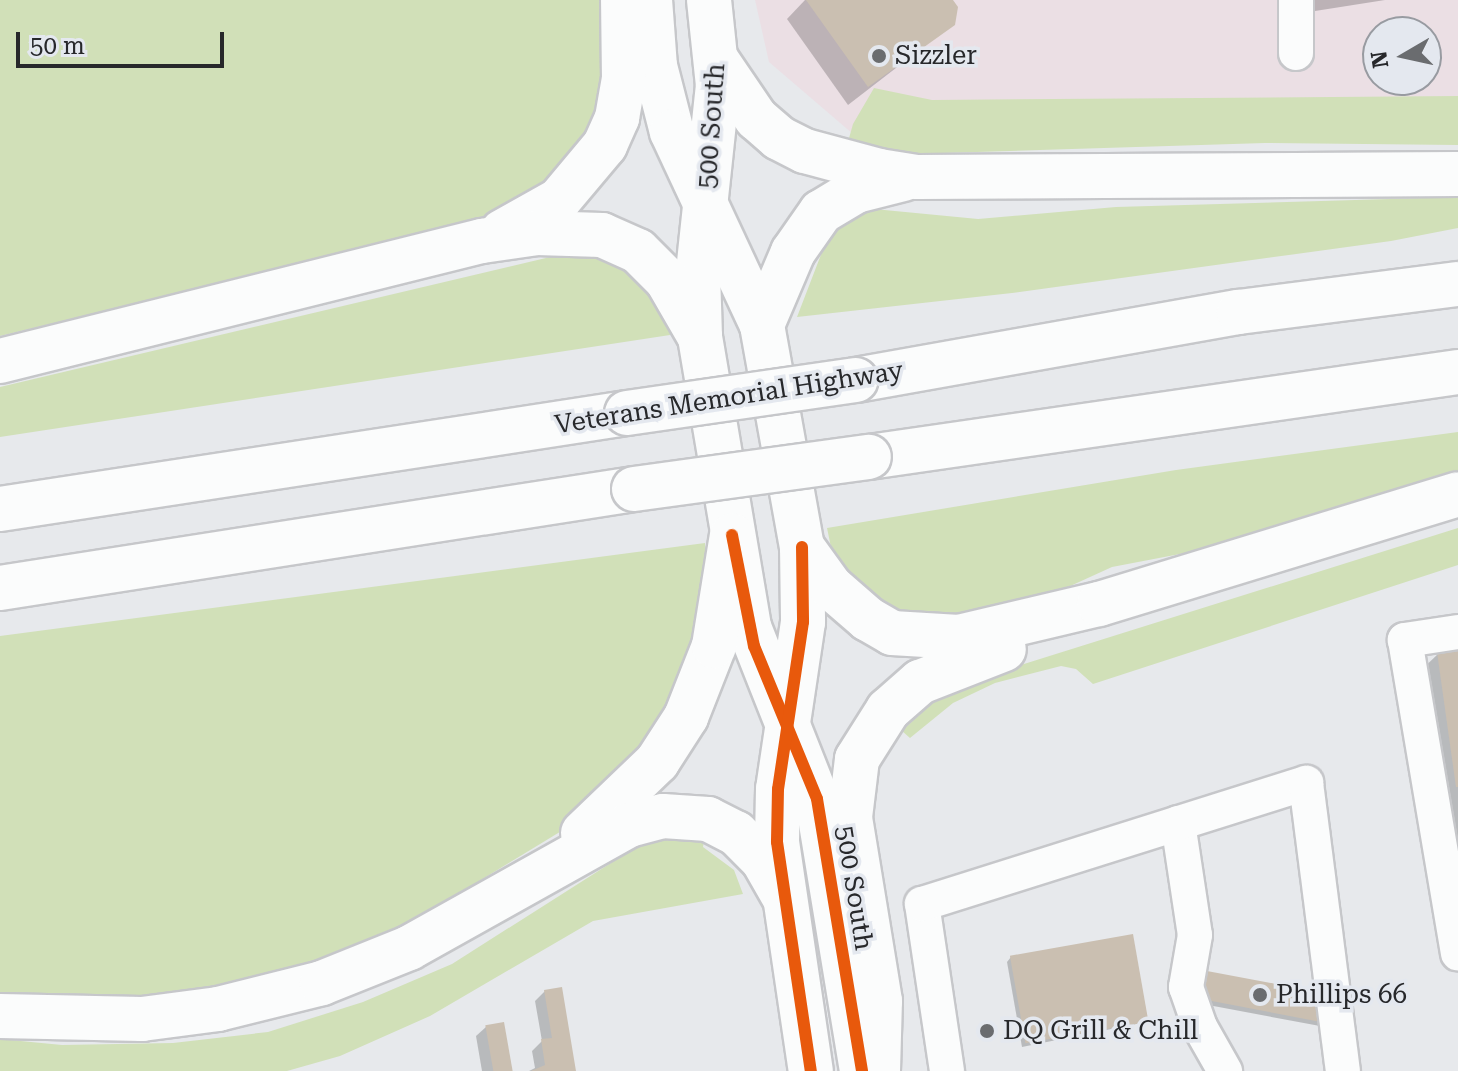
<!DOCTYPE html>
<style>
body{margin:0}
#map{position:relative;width:1458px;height:1071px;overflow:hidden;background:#e7e9ec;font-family:"Roboto Serif",serif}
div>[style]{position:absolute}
.commercial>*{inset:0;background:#ebdfe4}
.green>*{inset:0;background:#d1e0b8}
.shadow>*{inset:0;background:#0003}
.building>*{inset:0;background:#cabfb1;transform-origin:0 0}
.roads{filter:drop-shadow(2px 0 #c6c7ca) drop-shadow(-2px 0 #c6c7ca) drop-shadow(0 2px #c6c7ca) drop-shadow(0 -2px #c6c7ca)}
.minor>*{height:34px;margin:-17px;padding:0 17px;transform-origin:17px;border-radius:17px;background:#fbfcfc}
.major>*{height:44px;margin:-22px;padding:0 22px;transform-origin:22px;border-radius:22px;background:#fbfcfc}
.highway>*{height:44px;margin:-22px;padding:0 22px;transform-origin:22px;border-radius:22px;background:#fbfcfc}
.bridges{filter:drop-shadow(2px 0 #c6c7ca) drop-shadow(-2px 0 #c6c7ca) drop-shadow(0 2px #c6c7ca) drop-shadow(0 -2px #c6c7ca)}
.highway-bridge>*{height:44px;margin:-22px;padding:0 22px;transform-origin:22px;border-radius:22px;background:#fbfcfc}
.cycleway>*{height:12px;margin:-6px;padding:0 6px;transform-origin:6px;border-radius:6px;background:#e8590c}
.dots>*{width:22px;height:22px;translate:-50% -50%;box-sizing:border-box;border:4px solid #e4e8ef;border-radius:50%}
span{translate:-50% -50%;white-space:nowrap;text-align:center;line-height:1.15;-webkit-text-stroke:7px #e4e8ef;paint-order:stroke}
.poi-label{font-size:26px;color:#27282b}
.left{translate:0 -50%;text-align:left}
.street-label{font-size:26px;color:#27282b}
.north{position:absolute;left:1362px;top:16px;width:80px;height:80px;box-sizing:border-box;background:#e4e8ef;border:2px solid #989ba1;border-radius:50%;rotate:261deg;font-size:22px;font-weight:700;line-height:32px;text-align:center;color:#27282b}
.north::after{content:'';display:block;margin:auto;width:28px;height:36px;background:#6a6c6f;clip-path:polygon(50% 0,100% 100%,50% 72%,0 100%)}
.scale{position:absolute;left:16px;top:32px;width:208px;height:36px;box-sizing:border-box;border:4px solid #27282b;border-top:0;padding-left:10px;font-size:24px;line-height:28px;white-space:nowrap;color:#27282b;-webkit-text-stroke:6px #e4e8ef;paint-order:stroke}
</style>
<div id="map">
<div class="commercial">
<i style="clip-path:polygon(evenodd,755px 0,1458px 0,1458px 109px,853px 134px,769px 62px,755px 0,1378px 32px,1426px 32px,1426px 80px,1378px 80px,1378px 32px)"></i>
</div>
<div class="green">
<i style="clip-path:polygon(0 0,604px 0,604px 73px,590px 148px,504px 215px,0 336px)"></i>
<i style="clip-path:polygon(874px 88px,932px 100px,1458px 96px,1458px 145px,1265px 143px,844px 156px,853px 124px)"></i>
<i style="clip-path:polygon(1458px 197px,1458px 228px,1391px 241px,1012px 293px,797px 317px,827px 239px,840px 224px,874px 209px,978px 219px,1116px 207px)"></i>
<i style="clip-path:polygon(567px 253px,591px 253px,633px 271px,669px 315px,670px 335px,0 437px,0 387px)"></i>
<i style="clip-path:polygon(1458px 432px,1458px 476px,1206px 549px,1112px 567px,1002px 617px,890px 617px,833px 557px,827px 528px,1176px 470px)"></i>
<i style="clip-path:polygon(1458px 528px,1458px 565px,1093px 684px,1076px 669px,1061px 666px,995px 683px,953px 703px,910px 738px,902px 731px,940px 695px,986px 676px)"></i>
<i style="clip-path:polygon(705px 543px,707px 569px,690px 681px,591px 813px,358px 955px,220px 998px,0 1004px,0 636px)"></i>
<i style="clip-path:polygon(672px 837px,704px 841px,703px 847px,734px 870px,743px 894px,593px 921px,430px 1016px,340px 1056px,287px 1071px,0 1071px,0 1039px,62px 1045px,173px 1043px,268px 1032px,363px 1002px,452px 964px,636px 847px)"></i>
</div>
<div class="shadow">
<i style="clip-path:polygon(805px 0,951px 0,953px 24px,848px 105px,787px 19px)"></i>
<i style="clip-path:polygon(1294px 0,1385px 0,1296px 14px)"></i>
<i style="clip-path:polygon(1458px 650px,1458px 951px,1418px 673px,1438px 654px)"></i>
<i style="clip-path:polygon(1011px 957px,1146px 1022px,1022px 1047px,1007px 962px)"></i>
<i style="clip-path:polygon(1188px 974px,1322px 995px,1320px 1026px,1192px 1002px)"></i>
<i style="clip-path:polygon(545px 991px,574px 1071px,529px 1071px,535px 1068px,532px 1051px,542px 1041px,535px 1001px)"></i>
<i style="clip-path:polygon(486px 1027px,511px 1071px,482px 1071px,476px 1036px)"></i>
</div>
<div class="building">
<i style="clip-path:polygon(806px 0,953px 0,958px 7px,955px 25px,868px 87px)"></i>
<i style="clip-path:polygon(1458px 648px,1458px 787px,1456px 787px,1437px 652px)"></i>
<i style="left:1133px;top:934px;width:89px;height:125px;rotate:80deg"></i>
<i style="clip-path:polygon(1191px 968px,1324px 993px,1326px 1023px,1196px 998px)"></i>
<i style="clip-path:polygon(562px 987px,576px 1071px,531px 1071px,545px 1065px,541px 1039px,552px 1038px,544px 990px)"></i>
<i style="left:504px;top:1022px;width:50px;height:19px;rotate:80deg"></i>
</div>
<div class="roads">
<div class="minor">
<i style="left:1296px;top:53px;width:53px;rotate:-90deg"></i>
<i style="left:1458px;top:632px;width:54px;rotate:171.4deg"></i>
<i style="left:1405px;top:640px;width:318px;rotate:80.4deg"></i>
<i style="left:1178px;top:823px;width:113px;rotate:81.4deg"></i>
<i style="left:1195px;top:935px;width:53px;rotate:99.8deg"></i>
<i style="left:1186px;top:987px;width:42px;rotate:70.7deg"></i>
<i style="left:1200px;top:1027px;width:51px;rotate:60.4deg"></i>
<i style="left:947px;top:1071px;width:169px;rotate:-98.5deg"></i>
<i style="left:922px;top:904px;width:403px;rotate:-17.5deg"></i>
<i style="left:1306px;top:783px;width:290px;rotate:82.7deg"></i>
</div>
<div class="major">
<i style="left:650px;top:0;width:66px;rotate:85.7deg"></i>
<i style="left:655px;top:66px;width:68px;rotate:75.6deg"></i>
<i style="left:672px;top:132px;width:213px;rotate:65deg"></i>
<i style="left:762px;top:325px;width:226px;rotate:79.8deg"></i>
<i style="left:802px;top:547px;width:75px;rotate:89.2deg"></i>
<i style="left:803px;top:622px;width:169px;rotate:98.5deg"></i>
<i style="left:778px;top:789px;width:53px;rotate:91.1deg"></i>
<i style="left:777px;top:842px;width:232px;rotate:81.6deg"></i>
<i style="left:709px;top:0;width:85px;rotate:84deg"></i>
<i style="left:718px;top:85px;width:189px;rotate:96.1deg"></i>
<i style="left:698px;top:273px;width:64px;rotate:88.2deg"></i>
<i style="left:700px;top:337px;width:294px;rotate:80.4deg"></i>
<i style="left:749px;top:627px;width:185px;rotate:68.4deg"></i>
<i style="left:817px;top:799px;width:276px;rotate:80.6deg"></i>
</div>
<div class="highway">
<i style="left:718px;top:62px;width:68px;rotate:55.8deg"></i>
<i style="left:756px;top:118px;width:30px;rotate:41deg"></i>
<i style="left:779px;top:138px;width:29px;rotate:27deg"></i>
<i style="left:805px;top:151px;width:77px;rotate:15.1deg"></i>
<i style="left:879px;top:171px;width:38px;rotate:9deg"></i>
<i style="left:917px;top:177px;width:541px;rotate:-0.32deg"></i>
<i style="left:502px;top:232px;width:65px;rotate:-29.3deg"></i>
<i style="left:559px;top:200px;width:72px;rotate:-50.1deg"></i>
<i style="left:605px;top:145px;width:30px;rotate:-66deg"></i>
<i style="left:617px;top:118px;width:40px;rotate:-80deg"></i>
<i style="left:624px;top:79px;width:79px;rotate:-90.7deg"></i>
<i style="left:762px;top:325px;width:79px;rotate:-67deg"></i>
<i style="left:793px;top:252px;width:49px;rotate:-55deg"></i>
<i style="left:821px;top:212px;width:41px;rotate:-31deg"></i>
<i style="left:856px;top:191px;width:49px;rotate:-14.3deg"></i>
<i style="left:0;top:361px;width:497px;rotate:-14deg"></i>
<i style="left:482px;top:241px;width:56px;rotate:-8.3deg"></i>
<i style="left:537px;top:233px;width:65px;rotate:1.8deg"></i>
<i style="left:602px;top:235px;width:39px;rotate:24deg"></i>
<i style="left:638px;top:251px;width:41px;rotate:45deg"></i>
<i style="left:667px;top:280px;width:66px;rotate:59.9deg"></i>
<i style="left:856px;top:380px;width:389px;rotate:-10.1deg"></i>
<i style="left:1239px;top:312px;width:221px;rotate:-7.3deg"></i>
<i style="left:869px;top:457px;width:595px;rotate:-8.21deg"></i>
<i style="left:0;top:509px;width:634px;rotate:-8.7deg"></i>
<i style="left:802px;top:547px;width:49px;rotate:54.1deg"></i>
<i style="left:831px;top:587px;width:49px;rotate:40.9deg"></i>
<i style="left:868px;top:619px;width:28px;rotate:30deg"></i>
<i style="left:892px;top:633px;width:67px;rotate:3.4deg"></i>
<i style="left:959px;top:637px;width:144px;rotate:-13.3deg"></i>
<i style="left:1099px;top:604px;width:375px;rotate:-17deg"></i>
<i style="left:0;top:588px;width:642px;rotate:-8.88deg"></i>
<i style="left:583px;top:833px;width:103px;rotate:-43.8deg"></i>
<i style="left:657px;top:762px;width:54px;rotate:-57.2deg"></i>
<i style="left:686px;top:717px;width:76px;rotate:-68.5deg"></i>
<i style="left:714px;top:646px;width:112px;rotate:-80.8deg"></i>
<i style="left:0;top:1016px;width:142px;rotate:1.2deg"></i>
<i style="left:142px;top:1019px;width:77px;rotate:-7.5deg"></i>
<i style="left:218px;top:1009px;width:107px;rotate:-14deg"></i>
<i style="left:322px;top:983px;width:94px;rotate:-21.9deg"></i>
<i style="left:409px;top:948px;width:252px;rotate:-29.2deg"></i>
<i style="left:629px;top:825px;width:35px;rotate:-15deg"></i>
<i style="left:663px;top:816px;width:45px;rotate:3.8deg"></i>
<i style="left:708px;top:819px;width:31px;rotate:27deg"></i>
<i style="left:736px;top:833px;width:38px;rotate:45deg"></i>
<i style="left:763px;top:860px;width:40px;rotate:60.3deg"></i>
<i style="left:878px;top:1071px;width:70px;rotate:-88.4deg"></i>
<i style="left:880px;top:1001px;width:186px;rotate:-99.3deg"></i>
<i style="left:850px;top:817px;width:58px;rotate:-83.1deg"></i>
<i style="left:857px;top:759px;width:58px;rotate:-57.7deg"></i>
<i style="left:888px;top:710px;width:43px;rotate:-41.2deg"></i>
<i style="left:920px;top:682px;width:90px;rotate:-21.4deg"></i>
</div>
</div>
<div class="bridges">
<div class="highway-bridge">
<i style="left:627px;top:413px;width:231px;rotate:-8.2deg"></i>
<i style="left:634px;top:489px;width:237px;rotate:-7.8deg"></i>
</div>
</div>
<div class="cycleway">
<i style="left:732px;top:535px;width:113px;rotate:78.8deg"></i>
<i style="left:754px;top:646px;width:165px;rotate:67.6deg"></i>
<i style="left:817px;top:799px;width:276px;rotate:80.6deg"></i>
<i style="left:802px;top:547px;width:75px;rotate:89.2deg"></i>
<i style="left:803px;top:622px;width:169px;rotate:98.5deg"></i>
<i style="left:778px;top:789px;width:53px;rotate:91.1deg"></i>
<i style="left:777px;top:842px;width:232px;rotate:81.6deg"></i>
</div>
<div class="dots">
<i style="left:879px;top:56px;background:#6a6c6f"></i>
<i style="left:1260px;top:995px;background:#6a6c6f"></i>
<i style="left:987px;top:1031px;background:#6a6c6f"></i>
</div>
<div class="poi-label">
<span class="left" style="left:895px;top:56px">Sizzler</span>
<span class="left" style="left:1276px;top:995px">Phillips 66</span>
<span class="left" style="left:1003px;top:1031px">DQ Grill &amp; Chill</span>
</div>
<div class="street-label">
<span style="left:712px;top:126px;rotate:-86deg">500 South</span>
<span style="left:729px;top:398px;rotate:-9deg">Veterans Memorial Highway</span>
<span style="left:854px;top:888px;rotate:81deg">500 South</span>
</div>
<div class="north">N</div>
<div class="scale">50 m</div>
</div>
